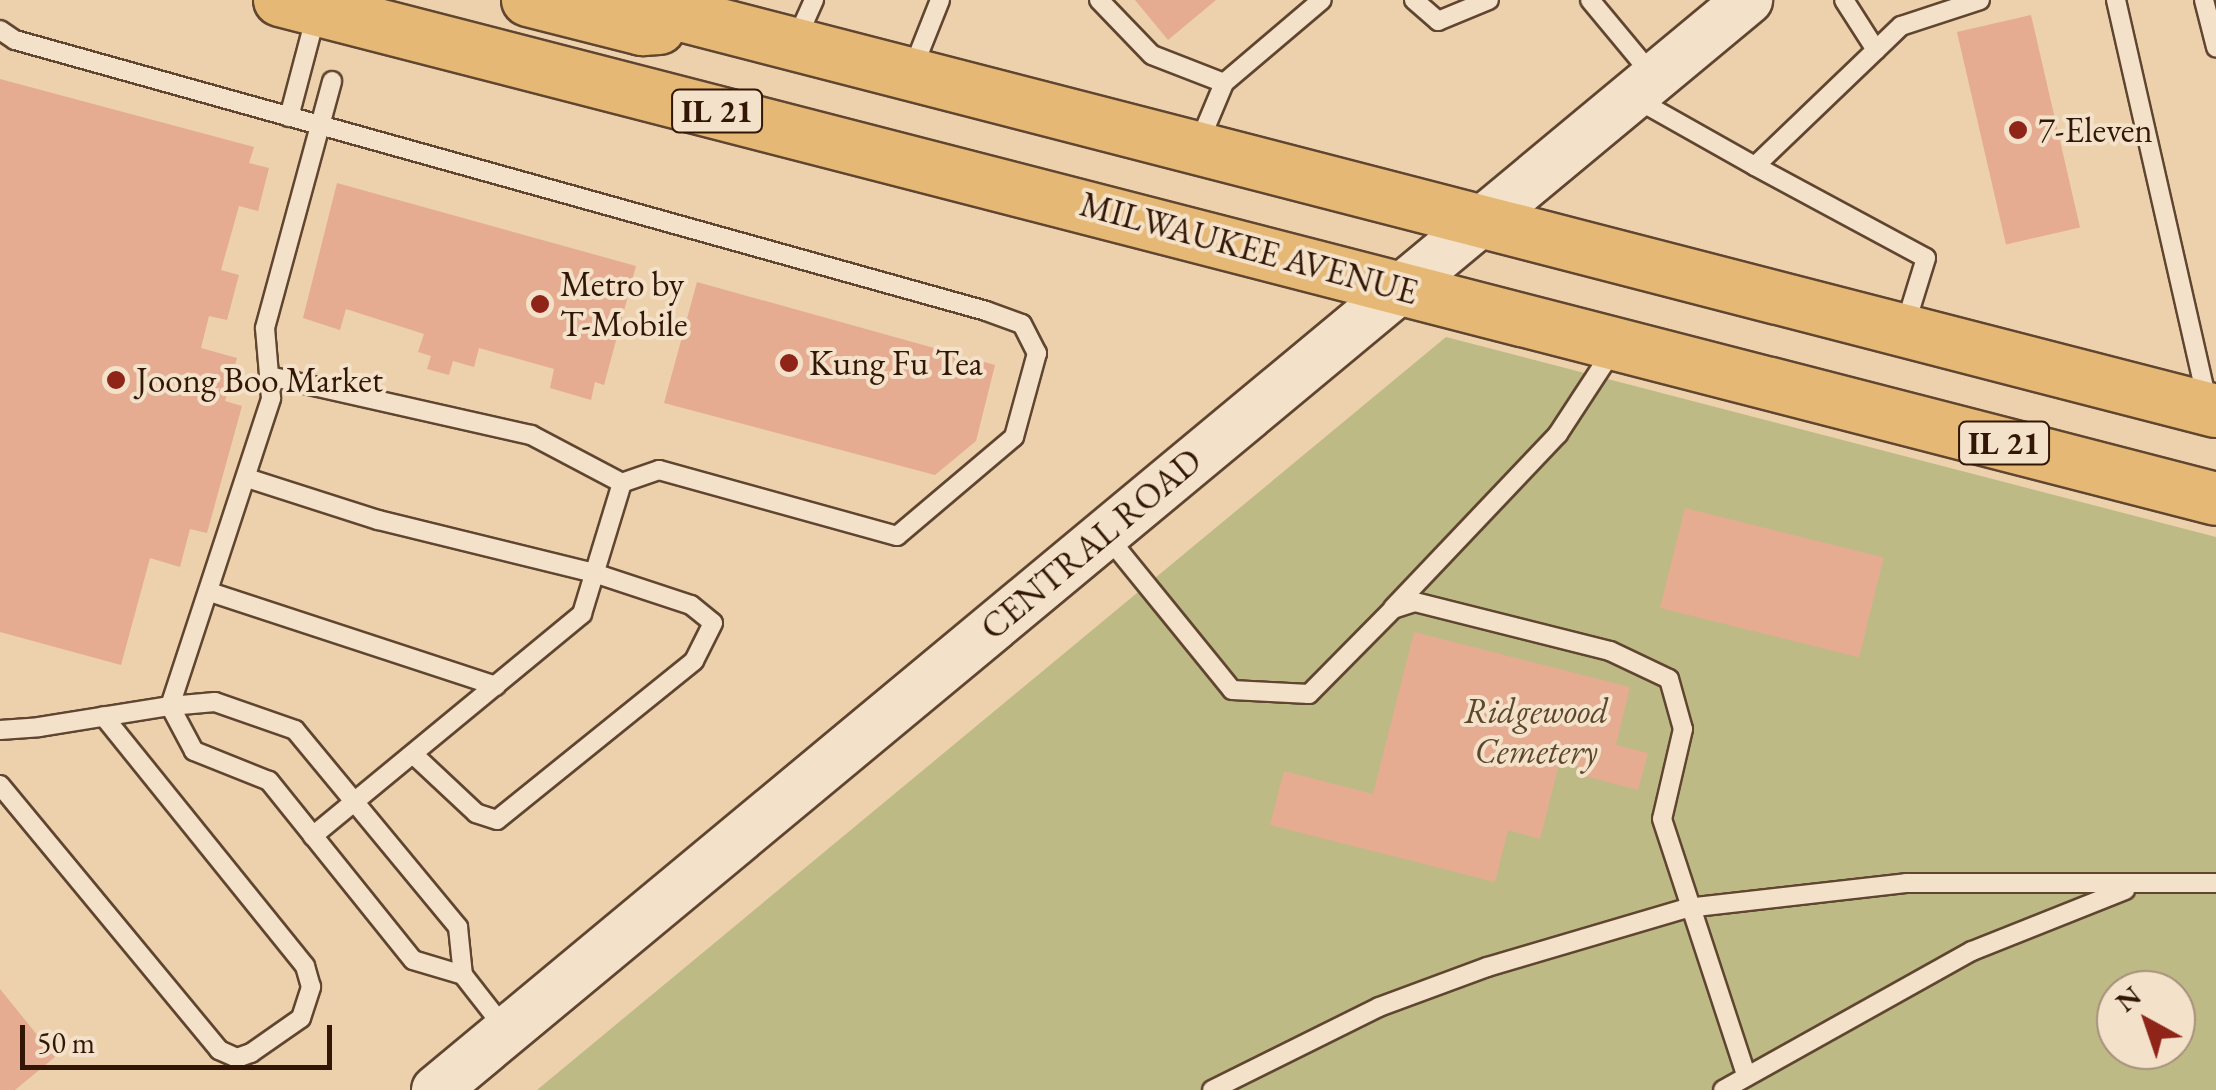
<!DOCTYPE html>
<style>
body{margin:0}
#map{position:relative;width:2216px;height:1090px;overflow:hidden;background:#ecd1ac;font-family:"EB Garamond",serif}
div>[style]{position:absolute}
.green>*{inset:0;background:#bdba86}
.building>*{inset:0;background:#e5ac91;transform-origin:0 0}
.roads{filter:drop-shadow(2px 0 #604530) drop-shadow(-2px 0 #604530) drop-shadow(0 2px #604530) drop-shadow(0 -2px #604530)}
.lane>*{height:18px;margin:-9px;padding:0 9px;transform-origin:9px;border-radius:9px;background:#f3e1c9}
.secondary>*{height:48px;margin:-24px;padding:0 24px;transform-origin:24px;border-radius:24px;background:#f3e1c9}
.primary>*{height:52px;margin:-26px;padding:0 26px;transform-origin:26px;border-radius:26px;background:#e6b876}
.dots>*{width:28px;height:28px;translate:-50% -50%;box-sizing:border-box;border:5px solid #f3e1c9;border-radius:50%}
span{translate:-50% -50%;white-space:nowrap;text-align:center;line-height:1.15;-webkit-text-stroke:8px #f3e1c9;paint-order:stroke}
.shield-label span{padding:2px 8px;background:#f3e1c9;border:2px solid;border-radius:8px;-webkit-text-stroke-width:0}
.shield-label{font-size:32px;color:#321606;font-weight:700}
.poi-label{font-size:35px;color:#321606}
.left{translate:0 -50%;text-align:left}
.street-label{font-size:35px;color:#321606}
.park-label{font-size:35px;color:#5c472c;font-style:italic}
.north{position:absolute;left:2096px;top:970px;width:100px;height:100px;box-sizing:border-box;background:#f3e1c9;border:2px solid #a6907b;border-radius:50%;rotate:320deg;font-size:28px;font-weight:700;line-height:40px;text-align:center;color:#321606}
.north::after{content:'';display:block;margin:auto;width:35px;height:45px;background:#8f2418;clip-path:polygon(50% 0,100% 100%,50% 72%,0 100%)}
.scale{position:absolute;left:20px;top:1025px;width:312px;height:45px;box-sizing:border-box;border:5px solid #321606;border-top:0;padding-left:12px;font-size:30px;line-height:35px;white-space:nowrap;color:#321606;-webkit-text-stroke:8px #f3e1c9;paint-order:stroke}
</style>
<div id="map">
<div class="green">
<i style="clip-path:polygon(evenodd,1446px 337px,2216px 537px,2216px 1090px,537px 1090px,1446px 337px,2116px 990px,2176px 990px,2176px 1050px,2116px 1050px,2116px 990px)"></i>
</div>
<div class="building">
<i style="clip-path:polygon(1135px 0,1216px 0,1168px 40px)"></i>
<i style="left:2031px;top:15px;width:218px;height:76px;rotate:77deg"></i>
<i style="clip-path:polygon(0 79px,254px 147px,249px 163px,269px 168px,258px 211px,239px 206px,221px 270px,239px 275px,227px 320px,209px 316px,201px 348px,237px 358px,225px 401px,242px 406px,207px 533px,190px 529px,180px 567px,150px 558px,121px 665px,0 632px)"></i>
<i style="clip-path:polygon(337px 183px,636px 266px,604px 385px,595px 382px,591px 400px,550px 388px,554px 369px,479px 348px,474px 367px,453px 361px,449px 375px,427px 369px,431px 356px,418px 352px,424px 334px,346px 309px,340px 330px,303px 318px)"></i>
<i style="clip-path:polygon(697px 282px,995px 365px,976px 441px,935px 475px,664px 403px)"></i>
<i style="left:1685px;top:508px;width:205px;height:103px;rotate:14deg"></i>
<i style="clip-path:polygon(1414px 632px,1630px 687px,1616px 745px,1648px 753px,1638px 790px,1577px 774px,1577px 764px,1560px 760px,1540px 839px,1508px 830px,1495px 882px,1270px 825px,1284px 771px,1373px 794px)"></i>
<i style="clip-path:polygon(0 989px,55px 1057px,15px 1090px,0 1090px)"></i>
</div>
<div class="roads">
<div class="lane">
<i style="left:1099px;top:0;width:76px;rotate:46.1deg"></i>
<i style="left:1152px;top:55px;width:77px;rotate:21.3deg"></i>
<i style="left:1414px;top:0;width:32px;rotate:41deg"></i>
<i style="left:1438px;top:21px;width:55px;rotate:-22.4deg"></i>
<i style="left:1590px;top:0;width:100px;rotate:50.3deg"></i>
<i style="left:2116px;top:0;width:414px;rotate:77.2deg"></i>
<i style="left:2204px;top:0;width:49px;rotate:75.7deg"></i>
<i style="left:0;top:30px;width:18px;rotate:34deg"></i>
<i style="left:15px;top:40px;width:1008px;rotate:15.59deg"></i>
<i style="left:986px;top:311px;width:38px;rotate:20deg"></i>
<i style="left:1022px;top:324px;width:33px;rotate:63deg"></i>
<i style="left:1037px;top:353px;width:87px;rotate:105.3deg"></i>
<i style="left:1014px;top:437px;width:153px;rotate:139.8deg"></i>
<i style="left:897px;top:536px;width:247px;rotate:-164.5deg"></i>
<i style="left:659px;top:470px;width:39px;rotate:161deg"></i>
<i style="left:622px;top:483px;width:137px;rotate:107deg"></i>
<i style="left:582px;top:614px;width:349px;rotate:140.5deg"></i>
<i style="left:797px;top:38px;width:42px;rotate:-65.9deg"></i>
<i style="left:1876px;top:50px;width:35px;rotate:-44deg"></i>
<i style="left:1901px;top:26px;width:83px;rotate:-18.2deg"></i>
<i style="left:913px;top:68px;width:73px;rotate:-68.3deg"></i>
<i style="left:1636px;top:99px;width:137px;rotate:29.4deg"></i>
<i style="left:1755px;top:166px;width:168px;rotate:-43.8deg"></i>
<i style="left:1876px;top:50px;width:59px;rotate:-122.6deg"></i>
<i style="left:289px;top:117px;width:106px;rotate:-75.2deg"></i>
<i style="left:1198px;top:145px;width:67px;rotate:-67.2deg"></i>
<i style="left:1224px;top:83px;width:128px;rotate:-40.3deg"></i>
<i style="left:1755px;top:166px;width:194px;rotate:28.3deg"></i>
<i style="left:1926px;top:258px;width:71px;rotate:107.2deg"></i>
<i style="left:269px;top:376px;width:269px;rotate:12.7deg"></i>
<i style="left:531px;top:435px;width:103px;rotate:27.8deg"></i>
<i style="left:247px;top:478px;width:138px;rotate:17.8deg"></i>
<i style="left:378px;top:520px;width:222px;rotate:13.8deg"></i>
<i style="left:594px;top:573px;width:102px;rotate:18.3deg"></i>
<i style="left:691px;top:605px;width:28px;rotate:39deg"></i>
<i style="left:713px;top:623px;width:42px;rotate:116.6deg"></i>
<i style="left:694px;top:661px;width:253px;rotate:141.1deg"></i>
<i style="left:497px;top:820px;width:22px;rotate:-162deg"></i>
<i style="left:476px;top:813px;width:85px;rotate:-136.9deg"></i>
<i style="left:1107px;top:536px;width:198px;rotate:50.9deg"></i>
<i style="left:1232px;top:690px;width:77px;rotate:3deg"></i>
<i style="left:1309px;top:694px;width:120px;rotate:-45.3deg"></i>
<i style="left:1393px;top:609px;width:23px;rotate:-18deg"></i>
<i style="left:1415px;top:602px;width:201px;rotate:14.1deg"></i>
<i style="left:1610px;top:651px;width:65px;rotate:25.4deg"></i>
<i style="left:1669px;top:679px;width:52px;rotate:74.4deg"></i>
<i style="left:1683px;top:729px;width:92px;rotate:103.1deg"></i>
<i style="left:1662px;top:819px;width:268px;rotate:71.8deg"></i>
<i style="left:210px;top:592px;width:301px;rotate:18.2deg"></i>
<i style="left:1393px;top:608px;width:240px;rotate:-46.5deg"></i>
<i style="left:1558px;top:434px;width:104px;rotate:-56.8deg"></i>
<i style="left:0;top:730px;width:39px;rotate:-4deg"></i>
<i style="left:39px;top:727px;width:133px;rotate:-9.1deg"></i>
<i style="left:170px;top:706px;width:45px;rotate:-5.1deg"></i>
<i style="left:215px;top:702px;width:85px;rotate:19.3deg"></i>
<i style="left:295px;top:730px;width:256px;rotate:50.4deg"></i>
<i style="left:458px;top:927px;width:48px;rotate:84.1deg"></i>
<i style="left:463px;top:975px;width:52px;rotate:-163.3deg"></i>
<i style="left:413px;top:960px;width:230px;rotate:-128.8deg"></i>
<i style="left:269px;top:781px;width:81px;rotate:-158.2deg"></i>
<i style="left:194px;top:751px;width:51px;rotate:-118.1deg"></i>
<i style="left:170px;top:706px;width:324px;rotate:-71.8deg"></i>
<i style="left:271px;top:398px;width:70px;rotate:-94.9deg"></i>
<i style="left:265px;top:328px;width:256px;rotate:-74.8deg"></i>
<i style="left:0;top:785px;width:344px;rotate:50.4deg"></i>
<i style="left:219px;top:1050px;width:20px;rotate:24deg"></i>
<i style="left:237px;top:1058px;width:15px;rotate:-20deg"></i>
<i style="left:251px;top:1053px;width:61px;rotate:-35deg"></i>
<i style="left:301px;top:1018px;width:33px;rotate:-72deg"></i>
<i style="left:311px;top:987px;width:22px;rotate:-106deg"></i>
<i style="left:305px;top:966px;width:321px;rotate:-128.9deg"></i>
<i style="left:463px;top:975px;width:70px;rotate:52deg"></i>
<i style="left:1212px;top:1090px;width:186px;rotate:-26.4deg"></i>
<i style="left:1379px;top:1007px;width:115px;rotate:-20.3deg"></i>
<i style="left:1487px;top:967px;width:209px;rotate:-16.4deg"></i>
<i style="left:1687px;top:908px;width:220px;rotate:-6.5deg"></i>
<i style="left:1906px;top:883px;width:310px"></i>
<i style="left:1723px;top:1090px;width:285px;rotate:-29.2deg"></i>
<i style="left:1972px;top:951px;width:165px;rotate:-21.7deg"></i>
</div>
<div class="secondary">
<i style="left:436px;top:1090px;width:1706px;rotate:-39.72deg"></i>
</div>
<div class="primary">
<i style="left:280px;top:0;width:1999px;rotate:14.45deg"></i>
<i style="left:528px;top:0;width:118px;rotate:14.3deg"></i>
<i style="left:642px;top:29px;width:17px;rotate:-3deg"></i>
<i style="left:623px;top:0;width:1645px;rotate:14.47deg"></i>
</div>
</div>
<div class="dots">
<i style="left:2018px;top:130px;background:#8f2418"></i>
<i style="left:540px;top:304px;background:#8f2418"></i>
<i style="left:789px;top:363px;background:#8f2418"></i>
<i style="left:116px;top:380px;background:#8f2418"></i>
</div>
<div class="shield-label">
<span style="left:717px;top:111px">IL 21</span>
<span style="left:2004px;top:443px">IL 21</span>
</div>
<div class="poi-label">
<span class="left" style="left:2038px;top:130px">7-Eleven</span>
<span class="left" style="left:560px;top:304px">Metro by<br>T-Mobile</span>
<span class="left" style="left:809px;top:363px">Kung Fu Tea</span>
<span class="left" style="left:136px;top:380px">Joong Boo Market</span>
</div>
<div class="street-label">
<span style="left:1249px;top:248px;rotate:15deg">MILWAUKEE AVENUE</span>
<span style="left:1091px;top:544px;rotate:-40deg">CENTRAL ROAD</span>
</div>
<div class="park-label">
<span style="left:1536px;top:731px">Ridgewood<br>Cemetery</span>
</div>
<div class="north">N</div>
<div class="scale">50 m</div>
</div>
